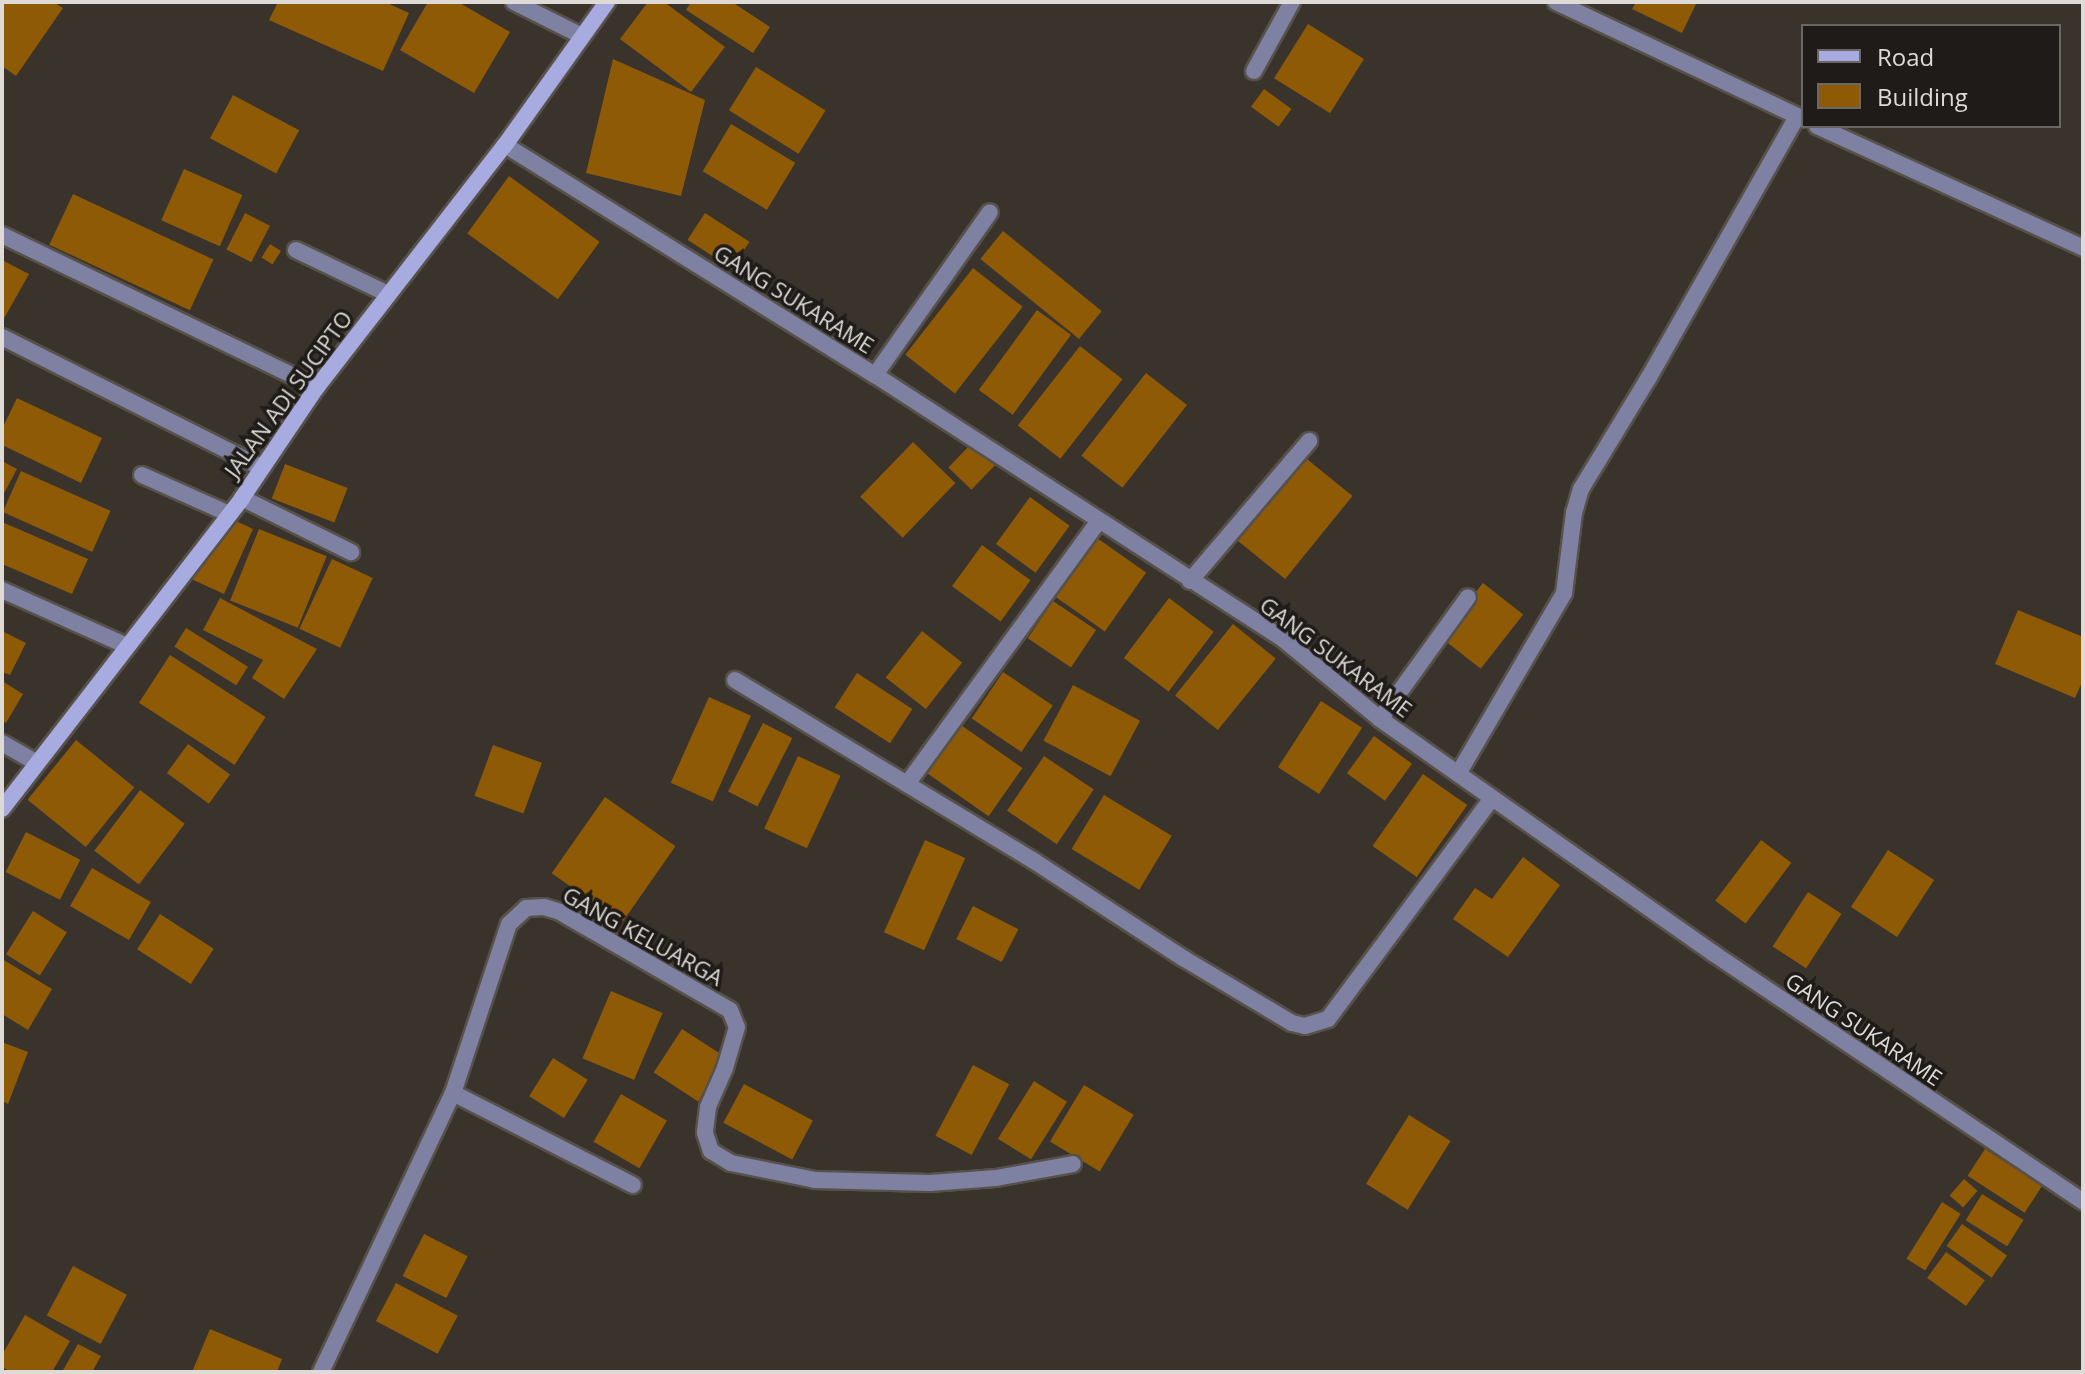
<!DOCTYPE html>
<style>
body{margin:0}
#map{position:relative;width:2085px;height:1374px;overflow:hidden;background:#39332c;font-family:"Open Sans",sans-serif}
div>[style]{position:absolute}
.building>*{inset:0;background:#8f5a06;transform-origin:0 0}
.roads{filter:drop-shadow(2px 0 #57514b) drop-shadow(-2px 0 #57514b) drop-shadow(0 2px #57514b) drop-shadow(0 -2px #57514b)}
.lane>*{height:16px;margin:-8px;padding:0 8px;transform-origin:8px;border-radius:8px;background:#7e81a1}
.street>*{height:16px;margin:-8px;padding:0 8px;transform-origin:8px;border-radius:8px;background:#7e81a1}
.secondary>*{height:16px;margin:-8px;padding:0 8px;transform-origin:8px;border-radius:8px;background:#a7abdf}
span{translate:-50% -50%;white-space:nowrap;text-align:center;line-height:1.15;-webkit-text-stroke:7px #1e1b18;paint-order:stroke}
.street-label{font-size:22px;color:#dedad6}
.frame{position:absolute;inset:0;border:4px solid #dedad6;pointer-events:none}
.legend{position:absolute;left:1801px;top:24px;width:260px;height:104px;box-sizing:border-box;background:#1e1b18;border:2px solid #6b6764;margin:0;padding:10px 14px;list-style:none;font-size:24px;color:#dedad6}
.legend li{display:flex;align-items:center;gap:16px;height:40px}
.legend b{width:40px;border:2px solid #6b6764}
</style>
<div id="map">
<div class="building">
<i style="clip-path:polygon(2px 2px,53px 2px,63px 8px,16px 76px,2px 66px)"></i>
<i style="clip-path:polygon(278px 2px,385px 2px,409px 13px,383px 71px,269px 20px)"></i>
<i style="clip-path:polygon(428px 2px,458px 2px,510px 32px,474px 93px,400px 50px)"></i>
<i style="clip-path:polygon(648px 2px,664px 2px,725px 47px,691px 92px,620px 39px)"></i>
<i style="clip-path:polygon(691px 2px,732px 2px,770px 27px,753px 53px,686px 10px)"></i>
<i style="clip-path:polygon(1636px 2px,1697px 2px,1682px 33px,1632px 9px)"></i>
<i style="left:1308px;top:24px;width:66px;height:64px;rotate:32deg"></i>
<i style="clip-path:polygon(613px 59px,705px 100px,681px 196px,586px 173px)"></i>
<i style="left:756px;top:67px;width:82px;height:51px;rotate:32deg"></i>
<i style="left:1264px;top:89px;width:34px;height:22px;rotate:36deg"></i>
<i style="left:233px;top:95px;width:75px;height:49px;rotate:28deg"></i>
<i style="left:731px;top:124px;width:75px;height:55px;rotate:31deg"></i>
<i style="left:184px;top:169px;width:64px;height:56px;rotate:24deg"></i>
<i style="left:509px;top:176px;width:112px;height:71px;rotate:36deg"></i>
<i style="left:73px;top:194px;width:155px;height:56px;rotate:25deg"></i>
<i style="left:245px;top:213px;width:28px;height:41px;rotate:27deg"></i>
<i style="left:705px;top:213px;width:53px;height:32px;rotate:33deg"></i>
<i style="left:1003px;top:231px;width:127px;height:36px;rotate:39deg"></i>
<i style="left:270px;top:244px;width:13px;height:16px;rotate:32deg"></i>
<i style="clip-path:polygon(2px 260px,29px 274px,2px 322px)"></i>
<i style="left:973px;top:268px;width:63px;height:110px;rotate:38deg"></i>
<i style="left:1037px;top:310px;width:42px;height:99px;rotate:36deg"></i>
<i style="left:1080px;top:346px;width:54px;height:101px;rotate:38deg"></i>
<i style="left:1146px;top:373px;width:52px;height:105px;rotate:38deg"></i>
<i style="clip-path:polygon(17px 398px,102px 438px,81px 483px,2px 445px,2px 429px)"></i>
<i style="left:913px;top:442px;width:59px;height:76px;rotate:44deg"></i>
<i style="left:972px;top:443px;width:32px;height:34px;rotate:44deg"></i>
<i style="left:1302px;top:455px;width:65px;height:107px;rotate:39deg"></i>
<i style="clip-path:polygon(2px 461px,17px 469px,2px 497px)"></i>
<i style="left:285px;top:464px;width:67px;height:37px;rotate:21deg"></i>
<i style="left:21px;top:471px;width:98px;height:45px;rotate:24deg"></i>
<i style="left:1030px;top:497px;width:49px;height:58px;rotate:36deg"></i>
<i style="clip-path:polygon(234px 520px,253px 529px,224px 594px,187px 577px)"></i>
<i style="clip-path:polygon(2px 522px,88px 559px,72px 594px,2px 564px)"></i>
<i style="left:259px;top:529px;width:73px;height:77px;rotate:22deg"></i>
<i style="left:1097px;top:538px;width:60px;height:72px;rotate:35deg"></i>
<i style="left:982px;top:545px;width:60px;height:51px;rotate:36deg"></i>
<i style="left:332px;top:559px;width:45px;height:77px;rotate:25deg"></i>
<i style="left:1483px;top:583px;width:51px;height:69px;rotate:38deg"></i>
<i style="clip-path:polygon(220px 598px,317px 649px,284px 699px,252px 678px,263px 660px,203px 630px)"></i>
<i style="left:1169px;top:598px;width:56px;height:75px;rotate:37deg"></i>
<i style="left:1053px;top:601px;width:52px;height:45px;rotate:34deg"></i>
<i style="clip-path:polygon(2018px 610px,2083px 637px,2083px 680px,2075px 698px,1995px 664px)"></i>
<i style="left:1233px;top:624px;width:55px;height:92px;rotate:39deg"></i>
<i style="left:186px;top:628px;width:73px;height:22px;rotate:32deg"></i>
<i style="clip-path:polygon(2px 631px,26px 643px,10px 675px,2px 672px)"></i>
<i style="left:922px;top:631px;width:51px;height:59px;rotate:38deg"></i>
<i style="left:170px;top:655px;width:114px;height:57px;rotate:33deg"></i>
<i style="left:1003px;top:672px;width:60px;height:56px;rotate:34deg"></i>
<i style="left:857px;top:673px;width:66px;height:41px;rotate:33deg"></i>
<i style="clip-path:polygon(2px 681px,23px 694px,6px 723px,2px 721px)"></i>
<i style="left:1073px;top:685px;width:76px;height:63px;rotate:28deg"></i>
<i style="left:709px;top:697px;width:46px;height:94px;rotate:24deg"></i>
<i style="left:1321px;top:701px;width:49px;height:79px;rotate:33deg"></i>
<i style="left:763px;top:723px;width:33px;height:77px;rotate:27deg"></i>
<i style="left:961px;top:725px;width:75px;height:59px;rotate:35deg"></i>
<i style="left:1374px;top:736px;width:47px;height:46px;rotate:36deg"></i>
<i style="left:76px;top:740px;width:75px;height:77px;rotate:39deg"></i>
<i style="left:188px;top:744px;width:52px;height:36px;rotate:36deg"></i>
<i style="left:493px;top:745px;width:52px;height:54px;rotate:20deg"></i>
<i style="left:798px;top:756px;width:47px;height:80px;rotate:25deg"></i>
<i style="left:1044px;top:756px;width:60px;height:66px;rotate:34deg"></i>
<i style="left:1423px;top:774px;width:54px;height:88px;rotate:35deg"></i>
<i style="left:140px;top:790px;width:56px;height:76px;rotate:37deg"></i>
<i style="left:1104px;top:795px;width:79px;height:63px;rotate:31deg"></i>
<i style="left:605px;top:797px;width:86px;height:93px;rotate:35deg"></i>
<i style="left:26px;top:832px;width:61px;height:45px;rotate:27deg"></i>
<i style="left:925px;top:840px;width:44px;height:101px;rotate:24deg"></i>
<i style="left:1761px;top:840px;width:38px;height:76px;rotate:37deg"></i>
<i style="left:1888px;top:850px;width:55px;height:68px;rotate:33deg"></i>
<i style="clip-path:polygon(1523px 857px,1560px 885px,1508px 957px,1453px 919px,1475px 888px,1492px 899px)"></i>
<i style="left:92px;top:868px;width:68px;height:44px;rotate:30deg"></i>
<i style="left:1808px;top:892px;width:40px;height:65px;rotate:33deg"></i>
<i style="left:973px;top:906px;width:51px;height:37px;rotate:27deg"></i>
<i style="left:33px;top:911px;width:40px;height:51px;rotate:32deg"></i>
<i style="left:160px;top:914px;width:64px;height:42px;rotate:33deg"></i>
<i style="clip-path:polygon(2px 959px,52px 989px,28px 1030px,2px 1014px)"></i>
<i style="left:611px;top:991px;width:56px;height:73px;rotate:23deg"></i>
<i style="left:682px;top:1029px;width:53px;height:52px;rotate:33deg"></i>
<i style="clip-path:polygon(2px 1042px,28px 1052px,8px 1104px,2px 1101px)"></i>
<i style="left:553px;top:1058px;width:41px;height:45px;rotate:32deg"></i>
<i style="left:973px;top:1065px;width:41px;height:80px;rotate:28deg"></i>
<i style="left:1034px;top:1081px;width:39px;height:68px;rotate:32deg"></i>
<i style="left:744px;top:1084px;width:78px;height:44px;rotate:28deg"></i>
<i style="left:1084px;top:1085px;width:58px;height:66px;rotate:31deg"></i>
<i style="left:621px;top:1094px;width:53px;height:55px;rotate:30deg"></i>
<i style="left:1409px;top:1115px;width:49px;height:81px;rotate:32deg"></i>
<i style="left:1985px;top:1149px;width:68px;height:32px;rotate:33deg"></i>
<i style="left:1964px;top:1179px;width:18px;height:22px;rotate:41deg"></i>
<i style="left:1982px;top:1194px;width:49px;height:31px;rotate:32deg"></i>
<i style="left:1942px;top:1202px;width:22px;height:67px;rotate:32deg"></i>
<i style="left:1962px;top:1224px;width:55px;height:27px;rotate:35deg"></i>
<i style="left:424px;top:1234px;width:49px;height:47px;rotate:27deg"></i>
<i style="left:1946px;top:1252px;width:48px;height:32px;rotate:36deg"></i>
<i style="left:73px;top:1266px;width:61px;height:56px;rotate:28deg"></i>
<i style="left:396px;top:1283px;width:70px;height:43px;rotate:28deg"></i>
<i style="clip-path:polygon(25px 1315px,70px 1341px,52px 1372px,11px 1372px,2px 1367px,2px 1355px)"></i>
<i style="clip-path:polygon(210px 1329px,282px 1359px,277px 1372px,192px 1372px)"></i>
<i style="clip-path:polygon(78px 1344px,101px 1356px,92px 1372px,62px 1372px)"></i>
</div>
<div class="roads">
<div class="lane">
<i style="left:1254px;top:71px;width:79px;rotate:-61.2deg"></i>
<i style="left:2px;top:235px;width:350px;rotate:25.8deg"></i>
<i style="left:296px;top:250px;width:102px;rotate:25.6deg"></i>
<i style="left:2px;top:337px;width:291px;rotate:26.7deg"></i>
<i style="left:875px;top:375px;width:199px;rotate:-54.8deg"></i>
<i style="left:142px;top:475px;width:95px;rotate:24.1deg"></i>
<i style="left:242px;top:498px;width:122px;rotate:26.4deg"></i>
<i style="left:1190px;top:581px;width:184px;rotate:-49.6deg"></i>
<i style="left:1380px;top:719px;width:150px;rotate:-54.2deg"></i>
<i style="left:2px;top:743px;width:40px;rotate:29.7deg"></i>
<i style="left:453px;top:1093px;width:202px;rotate:27.1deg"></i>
</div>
<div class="street">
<i style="left:514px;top:2px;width:76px;rotate:26.6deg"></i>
<i style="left:1556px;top:2px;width:273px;rotate:25.3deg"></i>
<i style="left:1817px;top:126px;width:293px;rotate:24.6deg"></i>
<i style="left:505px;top:145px;width:436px;rotate:31.9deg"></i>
<i style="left:875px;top:375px;width:486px;rotate:32.9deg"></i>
<i style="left:1283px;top:639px;width:126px;rotate:39.5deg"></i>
<i style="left:1380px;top:719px;width:407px;rotate:35.1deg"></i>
<i style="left:1713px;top:953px;width:446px;rotate:33.9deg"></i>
<i style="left:2px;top:590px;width:137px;rotate:24.1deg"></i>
<i style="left:735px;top:680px;width:350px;rotate:31.2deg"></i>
<i style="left:1034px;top:861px;width:178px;rotate:33.1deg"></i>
<i style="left:1183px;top:958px;width:127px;rotate:30.8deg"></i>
<i style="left:1292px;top:1023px;width:13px;rotate:13deg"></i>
<i style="left:1305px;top:1026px;width:24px;rotate:-17deg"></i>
<i style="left:1328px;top:1019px;width:275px;rotate:-53.4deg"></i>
<i style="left:1458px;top:774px;width:210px;rotate:-59.6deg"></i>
<i style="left:1564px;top:593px;width:81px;rotate:-82.9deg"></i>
<i style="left:1574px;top:513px;width:25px;rotate:-74deg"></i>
<i style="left:1581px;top:489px;width:129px;rotate:-58.7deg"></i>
<i style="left:1648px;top:379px;width:301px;rotate:-60.4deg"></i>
<i style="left:907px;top:784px;width:326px;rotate:-53.9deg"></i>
<i style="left:321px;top:1372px;width:309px;rotate:-64.7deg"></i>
<i style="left:453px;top:1093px;width:178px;rotate:-71.7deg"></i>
<i style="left:509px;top:924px;width:23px;rotate:-43deg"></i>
<i style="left:526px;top:908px;width:18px;rotate:-3deg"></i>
<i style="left:544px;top:907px;width:17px;rotate:17deg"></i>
<i style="left:560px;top:912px;width:196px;rotate:30deg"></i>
<i style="left:730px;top:1010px;width:18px;rotate:68deg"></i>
<i style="left:737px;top:1027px;width:43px;rotate:106.3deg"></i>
<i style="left:725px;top:1068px;width:43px;rotate:113.6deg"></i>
<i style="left:708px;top:1107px;width:26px;rotate:97deg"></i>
<i style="left:705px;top:1133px;width:19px;rotate:72deg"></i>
<i style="left:711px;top:1151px;width:23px;rotate:31deg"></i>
<i style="left:731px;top:1163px;width:86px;rotate:11.4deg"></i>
<i style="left:815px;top:1180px;width:115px;rotate:1.5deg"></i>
<i style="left:930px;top:1183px;width:66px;rotate:-4.3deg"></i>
<i style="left:996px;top:1178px;width:78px;rotate:-10.3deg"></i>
</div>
<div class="secondary">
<i style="left:2px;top:809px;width:393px;rotate:-52.3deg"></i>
<i style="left:242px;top:498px;width:134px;rotate:-56deg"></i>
<i style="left:317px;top:387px;width:306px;rotate:-52.2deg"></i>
<i style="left:505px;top:145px;width:176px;rotate:-54.5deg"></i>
</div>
</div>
<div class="street-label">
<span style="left:794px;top:299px;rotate:32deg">GANG SUKARAME</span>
<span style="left:288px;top:394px;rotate:-54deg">JALAN ADI SUCIPTO</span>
<span style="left:1336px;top:657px;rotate:37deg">GANG SUKARAME</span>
<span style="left:643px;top:936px;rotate:29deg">GANG KELUARGA</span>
<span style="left:1864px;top:1029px;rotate:34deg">GANG SUKARAME</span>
</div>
<div class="frame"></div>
<ul class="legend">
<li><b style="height:10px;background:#a7abdf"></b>Road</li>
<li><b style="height:22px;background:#8f5a06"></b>Building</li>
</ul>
</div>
